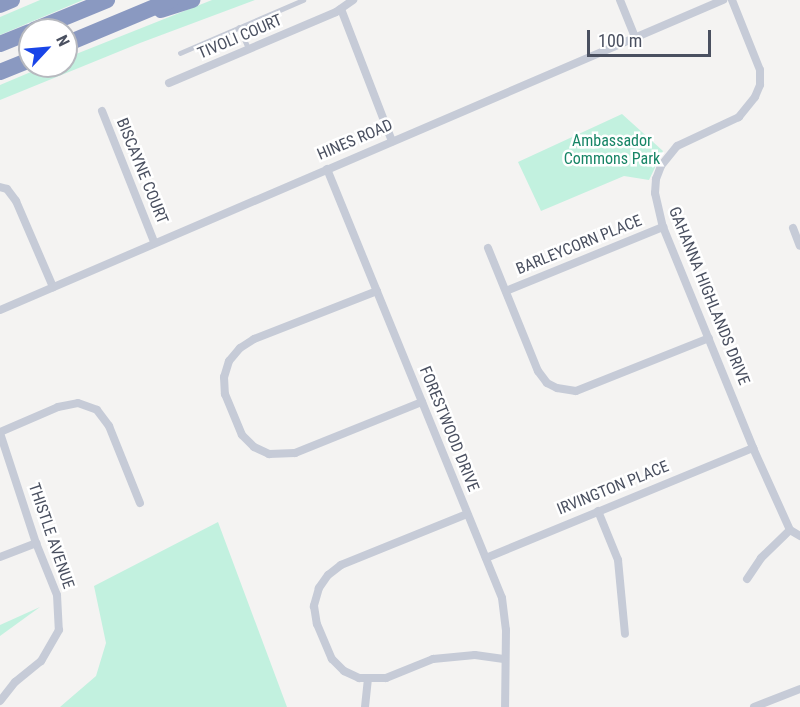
<!DOCTYPE html>
<style>
body{margin:0}
#map{position:relative;width:800px;height:707px;overflow:hidden;background:#f4f3f2;font-family:"Roboto Condensed",sans-serif}
div>[style]{position:absolute}
.green>*{inset:0;background:#c2f1df}
.lane>*{height:4.5px;margin:-2.25px;padding:0 2.25px;transform-origin:2.25px;border-radius:2.25px;background:#c6cbd7}
.street>*{height:8px;margin:-4px;padding:0 4px;transform-origin:4px;border-radius:4px;background:#c6cbd7}
.highway>*{height:16px;margin:-8px;padding:0 8px;transform-origin:8px;border-radius:8px;background:#8a99c1}
span{translate:-50% -50%;white-space:nowrap;text-align:center;line-height:1.15;-webkit-text-stroke:5px #fff;paint-order:stroke}
.street-label{font-size:16px;color:#4a5060}
.park-label{font-size:16px;color:#178566}
.north{position:absolute;left:18px;top:18px;width:60px;height:60px;box-sizing:border-box;background:#fff;border:2px solid #b7b9bf;border-radius:50%;rotate:64deg;font-size:16px;font-weight:700;line-height:24px;text-align:center;color:#4a5060}
.north::after{content:'';display:block;margin:auto;width:21px;height:27px;background:#1945e8;clip-path:polygon(50% 0,100% 100%,50% 72%,0 100%)}
.scale{position:absolute;left:587px;top:30px;width:124px;height:27px;box-sizing:border-box;border:3px solid #4a5060;border-top:0;padding-left:8px;font-size:18px;line-height:21px;white-space:nowrap;color:#4a5060;-webkit-text-stroke:4px #fff;paint-order:stroke}
</style>
<div id="map">
<div class="green">
<i style="clip-path:polygon(40px 0,83px 0,0 35px,0 17px)"></i>
<i style="clip-path:polygon(212px 0,255px 0,140px 43px,0 100px,0 85px,45px 66px,66px 66px,66px 58px)"></i>
<i style="clip-path:polygon(622px 114px,663px 151px,649px 180px,624px 176px,541px 211px,518px 162px)"></i>
<i style="clip-path:polygon(218px 522px,287px 707px,60px 707px,96px 676px,106px 643px,94px 586px)"></i>
<i style="clip-path:polygon(40px 607px,0 636px,0 625px)"></i>
</div>
<div class="lane">
<i style="left:239px;top:27px;width:24px;rotate:66deg"></i>
<i style="left:180px;top:53px;width:134px;rotate:-23.3deg"></i>
</div>
<div class="street">
<i style="left:620px;top:0;width:40px;rotate:68deg"></i>
<i style="left:732px;top:0;width:75px;rotate:68.2deg"></i>
<i style="left:760px;top:70px;width:15px;rotate:90deg"></i>
<i style="left:760px;top:85px;width:13px;rotate:113deg"></i>
<i style="left:755px;top:97px;width:26px;rotate:129deg"></i>
<i style="left:739px;top:117px;width:68px;rotate:154.9deg"></i>
<i style="left:677px;top:146px;width:26px;rotate:129deg"></i>
<i style="left:661px;top:166px;width:14px;rotate:111deg"></i>
<i style="left:656px;top:179px;width:14px;rotate:94deg"></i>
<i style="left:655px;top:193px;width:35px;rotate:77deg"></i>
<i style="left:663px;top:227px;width:239px;rotate:67.8deg"></i>
<i style="left:753px;top:448px;width:90px;rotate:65.7deg"></i>
<i style="left:790px;top:530px;width:12px;rotate:31deg"></i>
<i style="left:341px;top:9px;width:142px;rotate:68.9deg"></i>
<i style="left:169px;top:83px;width:181px;rotate:-23deg"></i>
<i style="left:336px;top:12px;width:21px;rotate:-35deg"></i>
<i style="left:102px;top:111px;width:141px;rotate:68.3deg"></i>
<i style="left:327px;top:169px;width:463px;rotate:67.8deg"></i>
<i style="left:502px;top:598px;width:32px;rotate:83deg"></i>
<i style="left:506px;top:630px;width:77px;rotate:90.7deg"></i>
<i style="left:0;top:187px;width:7px;rotate:16deg"></i>
<i style="left:7px;top:189px;width:15px;rotate:53deg"></i>
<i style="left:16px;top:201px;width:94px;rotate:66.7deg"></i>
<i style="left:793px;top:228px;width:19px;rotate:69deg"></i>
<i style="left:488px;top:248px;width:133px;rotate:67.9deg"></i>
<i style="left:538px;top:371px;width:15px;rotate:53deg"></i>
<i style="left:547px;top:383px;width:11px;rotate:27deg"></i>
<i style="left:557px;top:388px;width:19px;rotate:9deg"></i>
<i style="left:576px;top:391px;width:143px;rotate:-21.7deg"></i>
<i style="left:377px;top:291px;width:132px;rotate:158.7deg"></i>
<i style="left:254px;top:339px;width:17px;rotate:147deg"></i>
<i style="left:240px;top:348px;width:17px;rotate:130deg"></i>
<i style="left:229px;top:361px;width:17px;rotate:107deg"></i>
<i style="left:224px;top:377px;width:17px;rotate:87deg"></i>
<i style="left:225px;top:394px;width:44px;rotate:67.5deg"></i>
<i style="left:242px;top:435px;width:17px;rotate:45deg"></i>
<i style="left:254px;top:447px;width:17px;rotate:25deg"></i>
<i style="left:269px;top:454px;width:26px;rotate:-2deg"></i>
<i style="left:295px;top:453px;width:137px;rotate:-21.9deg"></i>
<i style="left:506px;top:291px;width:170px;rotate:-22.2deg"></i>
<i style="left:0;top:310px;width:787px;rotate:-23.21deg"></i>
<i style="left:0;top:432px;width:63px;rotate:-23.3deg"></i>
<i style="left:58px;top:407px;width:20px;rotate:-11deg"></i>
<i style="left:78px;top:403px;width:20px;rotate:20deg"></i>
<i style="left:97px;top:410px;width:20px;rotate:53deg"></i>
<i style="left:109px;top:426px;width:83px;rotate:68.1deg"></i>
<i style="left:0;top:433px;width:116px;rotate:71.9deg"></i>
<i style="left:36px;top:543px;width:56px;rotate:68deg"></i>
<i style="left:57px;top:595px;width:35px;rotate:87deg"></i>
<i style="left:59px;top:630px;width:36px;rotate:120deg"></i>
<i style="left:41px;top:661px;width:33px;rotate:141deg"></i>
<i style="left:15px;top:682px;width:24px;rotate:128deg"></i>
<i style="left:598px;top:511px;width:53px;rotate:67.8deg"></i>
<i style="left:618px;top:560px;width:74px;rotate:84.6deg"></i>
<i style="left:467px;top:514px;width:136px;rotate:158deg"></i>
<i style="left:341px;top:565px;width:16px;rotate:142deg"></i>
<i style="left:328px;top:575px;width:16px;rotate:125deg"></i>
<i style="left:319px;top:588px;width:19px;rotate:106deg"></i>
<i style="left:314px;top:606px;width:18px;rotate:81deg"></i>
<i style="left:317px;top:624px;width:38px;rotate:67deg"></i>
<i style="left:332px;top:659px;width:17px;rotate:45deg"></i>
<i style="left:344px;top:671px;width:17px;rotate:25deg"></i>
<i style="left:359px;top:678px;width:27px"></i>
<i style="left:386px;top:678px;width:51px;rotate:-22deg"></i>
<i style="left:433px;top:659px;width:42px;rotate:-5.4deg"></i>
<i style="left:475px;top:655px;width:29px;rotate:8deg"></i>
<i style="left:0;top:557px;width:39px;rotate:-21deg"></i>
<i style="left:486px;top:558px;width:289px;rotate:-22.4deg"></i>
<i style="left:747px;top:579px;width:25px;rotate:-56deg"></i>
<i style="left:761px;top:558px;width:40px;rotate:-44deg"></i>
<i style="left:365px;top:707px;width:27px;rotate:-84deg"></i>
<i style="left:754px;top:707px;width:49px;rotate:-21.4deg"></i>
</div>
<div class="highway">
<i style="left:0;top:5px;width:13px;rotate:-23deg"></i>
<i style="left:161px;top:10px;width:33px;rotate:-18deg"></i>
<i style="left:34px;top:30px;width:79px;rotate:-22.3deg"></i>
<i style="left:0;top:44px;width:32px;rotate:-22deg"></i>
<i style="left:66px;top:44px;width:114px;rotate:-22.7deg"></i>
<i style="left:0;top:72px;width:32px;rotate:-22deg"></i>
</div>
<div class="street-label">
<span style="left:240px;top:37px;rotate:-23deg">TIVOLI COURT</span>
<span style="left:355px;top:140px;rotate:-23deg">HINES ROAD</span>
<span style="left:142px;top:171px;rotate:68deg">BISCAYNE COURT</span>
<span style="left:579px;top:245px;rotate:-22deg">BARLEYCORN PLACE</span>
<span style="left:709px;top:296px;rotate:68deg">GAHANNA HIGHLANDS DRIVE</span>
<span style="left:449px;top:429px;rotate:68deg">FORESTWOOD DRIVE</span>
<span style="left:613px;top:488px;rotate:-22deg">IRVINGTON PLACE</span>
<span style="left:51px;top:536px;rotate:71deg">THISTLE AVENUE</span>
</div>
<div class="park-label">
<span style="left:612px;top:150px">Ambassador<br>Commons Park</span>
</div>
<div class="north">N</div>
<div class="scale">100 m</div>
</div>
